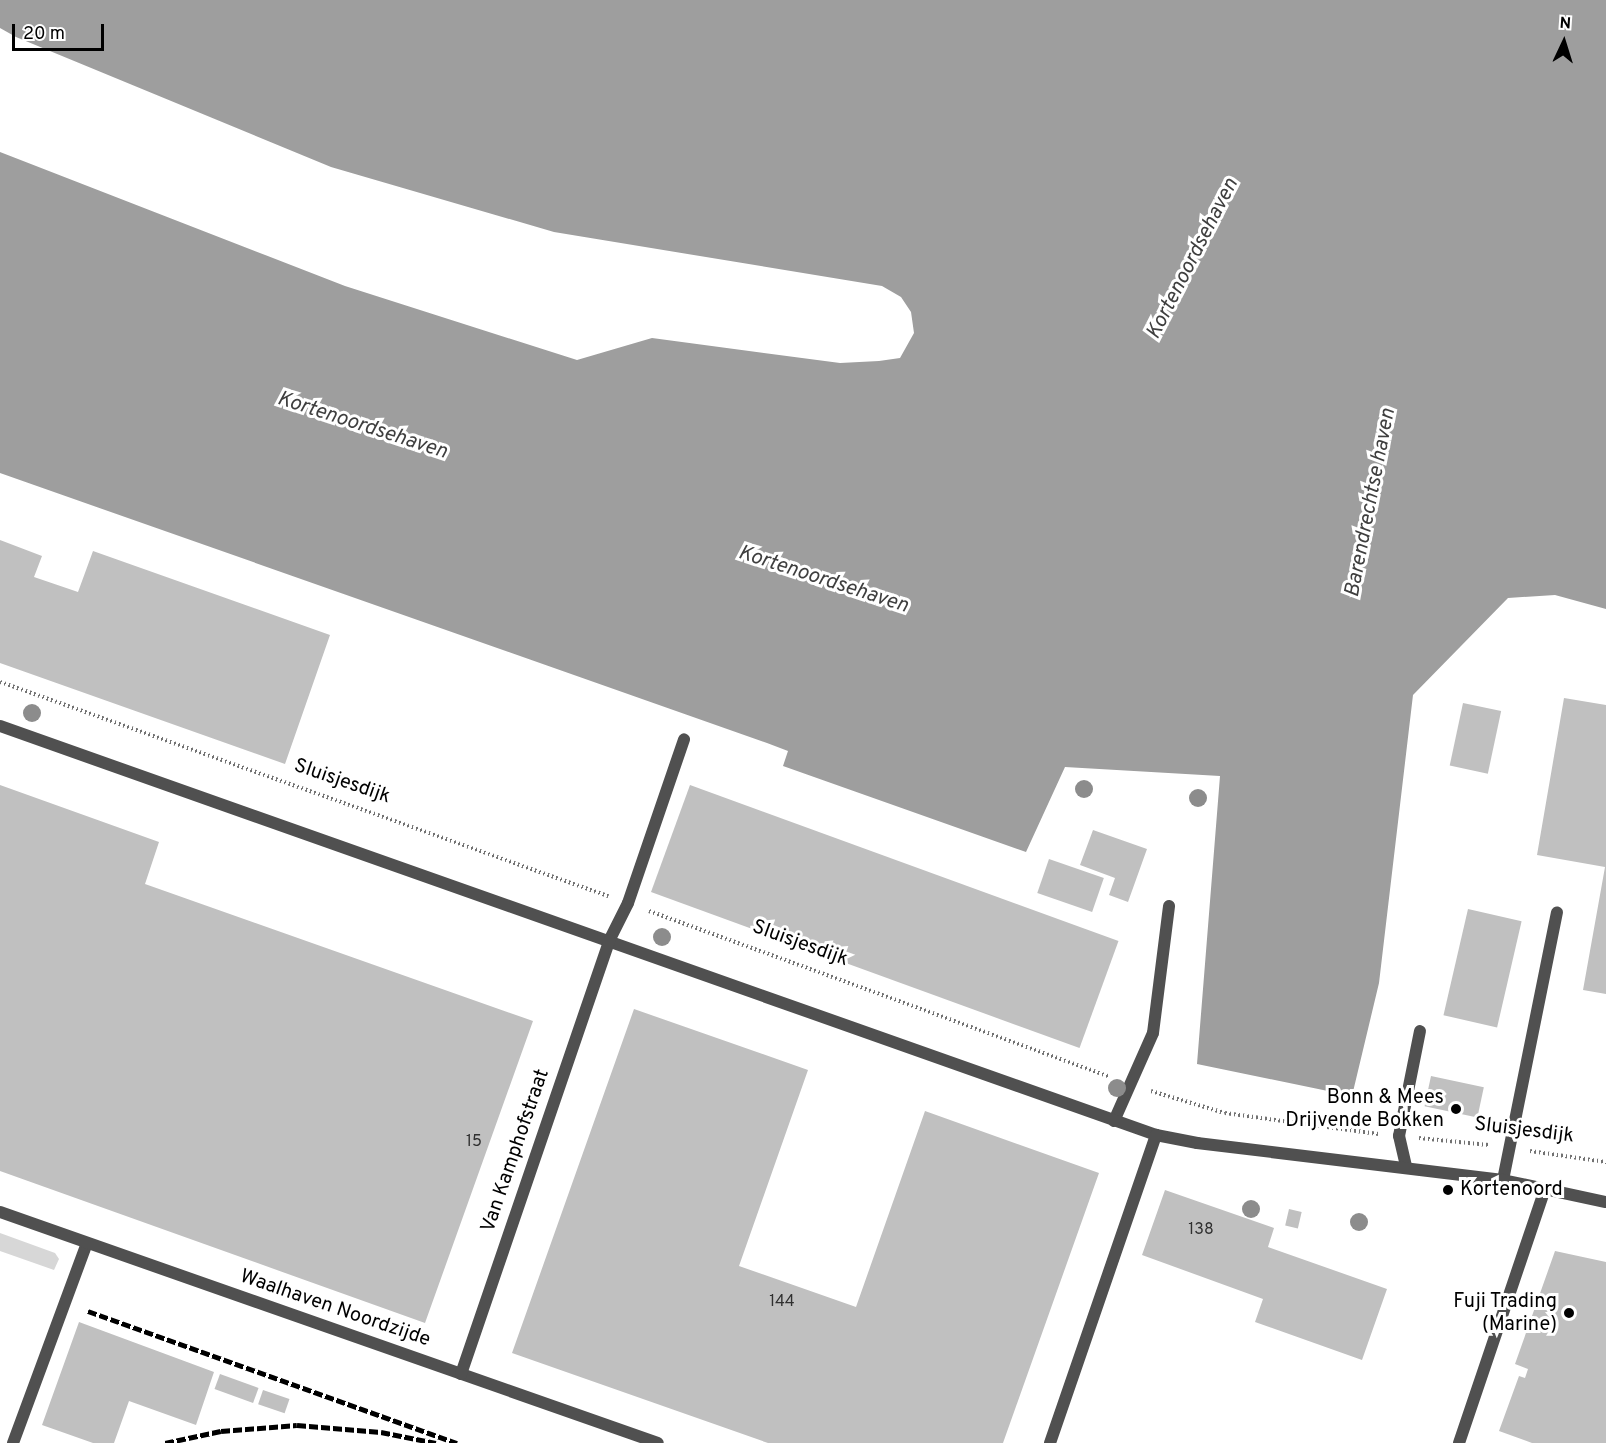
<!DOCTYPE html>
<style>
body{margin:0}
#map{position:relative;width:1606px;height:1443px;overflow:hidden;background:#fff;font-family:Overpass,sans-serif}
div>[style]{position:absolute}
.green>*{inset:0;background:#d7d7d7}
.water>*{inset:0;background:#9e9e9e}
.building>*{inset:0;background:#c0c0c0;transform-origin:0 0}
.path>*{height:4px;margin-top:-2px;transform-origin:0;background:repeating-linear-gradient(90deg,#727272 0 1.5px,transparent 0 4.5px)}
.lane>*{height:12px;margin:-6px;padding:0 6px;transform-origin:6px;border-radius:6px;background:#505050}
.street>*{height:12px;margin:-6px;padding:0 6px;transform-origin:6px;border-radius:6px;background:#505050}
.rail>*{height:4.5px;margin-top:-2.25px;transform-origin:0;background:repeating-linear-gradient(90deg,#000 0 9px,transparent 0 12px)}
.trees>*{width:18px;height:18px;margin:-9px;border-radius:50%;background:#8c8c8c}
.dots>*{width:16px;height:16px;translate:-50% -50%;box-sizing:border-box;border:3px solid #fff;border-radius:50%}
span{translate:-50% -50%;white-space:nowrap;text-align:center;line-height:1.15;-webkit-text-stroke:6px #fff;paint-order:stroke}
.number-label{font-size:16px;color:#303030}
.number-label span{-webkit-text-stroke-width:0}
.street-label{font-size:20px;color:#000}
.poi-label{font-size:20px;color:#000}
.right{translate:-100% -50%;text-align:right}
.left{translate:0 -50%;text-align:left}
.water-label{font-size:21px;color:#3f3f3f;font-style:italic}
.north{position:absolute;left:1534px;top:12px;width:60px;height:60px;-webkit-text-stroke:4px #fff;paint-order:stroke;rotate:4deg;font-size:16px;font-weight:700;line-height:24px;text-align:center;color:#000}
.north::after{content:'';display:block;margin:auto;width:21px;height:27px;background:#000;clip-path:polygon(50% 0,100% 100%,50% 72%,0 100%)}
.scale{position:absolute;left:12px;top:24px;width:92px;height:27px;box-sizing:border-box;border:3px solid #000;border-top:0;padding-left:8px;font-size:18px;line-height:21px;white-space:nowrap;color:#000;-webkit-text-stroke:4px #fff;paint-order:stroke}
</style>
<div id="map">
<div class="green">
<i style="clip-path:polygon(0 1233px,55px 1253px,59px 1259px,54px 1270px,0 1251px)"></i>
</div>
<div class="water">
<i style="clip-path:polygon(0 0,1606px 0,1606px 609px,1555px 595px,1508px 598px,1413px 695px,1379px 983px,1352px 1096px,1197px 1064px,1220px 776px,1065px 767px,1026px 852px,783px 766px,788px 751px,767px 743px,0 473px,0 152px,345px 286px,577px 360px,652px 338px,840px 363px,879px 361px,900px 358px,914px 333px,911px 312px,901px 297px,882px 286px,554px 232px,331px 167px,16px 37px,0 28px)"></i>
</div>
<div class="building">
<i style="clip-path:polygon(0 540px,42px 556px,34px 577px,78px 592px,93px 551px,330px 635px,285px 764px,0 663px)"></i>
<i style="clip-path:polygon(1564px 698px,1606px 705px,1606px 994px,1583px 990px,1605px 867px,1537px 855px)"></i>
<i style="left:1463px;top:703px;width:39px;height:64px;rotate:12deg"></i>
<i style="clip-path:polygon(0 785px,159px 842px,145px 884px,533px 1021px,425px 1323px,0 1171px)"></i>
<i style="left:690px;top:785px;width:456px;height:114px;rotate:20deg"></i>
<i style="clip-path:polygon(1093px 830px,1147px 849px,1128px 902px,1109px 895px,1115px 878px,1080px 865px)"></i>
<i style="left:1049px;top:859px;width:58px;height:36px;rotate:19deg"></i>
<i style="left:1468px;top:909px;width:55px;height:109px;rotate:13deg"></i>
<i style="clip-path:polygon(634px 1009px,808px 1070px,739px 1266px,856px 1307px,925px 1111px,1099px 1173px,1003px 1443px,768px 1443px,512px 1353px)"></i>
<i style="left:1431px;top:1076px;width:54px;height:31px;rotate:12deg"></i>
<i style="clip-path:polygon(1165px 1190px,1274px 1228px,1268px 1247px,1387px 1289px,1362px 1360px,1255px 1322px,1263px 1299px,1142px 1255px)"></i>
<i style="left:1289px;top:1209px;width:13px;height:17px;rotate:13deg"></i>
<i style="clip-path:polygon(1555px 1251px,1606px 1262px,1606px 1443px,1532px 1443px,1499px 1431px,1519px 1376px,1525px 1378px,1528px 1369px,1515px 1364px)"></i>
<i style="clip-path:polygon(79px 1322px,214px 1372px,196px 1425px,129px 1401px,114px 1443px,93px 1443px,42px 1425px)"></i>
<i style="left:220px;top:1374px;width:41px;height:16px;rotate:20deg"></i>
<i style="left:263px;top:1390px;width:28px;height:15px;rotate:19deg"></i>
</div>
<div class="path">
<i style="left:0;top:682px;width:645px;rotate:19.39deg"></i>
<i style="left:649px;top:911px;width:490px;rotate:19.8deg"></i>
<i style="left:1151px;top:1091px;width:77px;rotate:16.6deg"></i>
<i style="left:1225px;top:1113px;width:155px;rotate:7.8deg"></i>
<i style="left:1419px;top:1138px;width:70px;rotate:5.7deg"></i>
<i style="left:1530px;top:1151px;width:77px;rotate:8.2deg"></i>
</div>
<div class="lane">
<i style="left:609px;top:941px;width:42px;rotate:-63.4deg"></i>
<i style="left:628px;top:903px;width:173px;rotate:-71.1deg"></i>
<i style="left:1114px;top:1121px;width:96px;rotate:-66.1deg"></i>
<i style="left:1153px;top:1033px;width:128px;rotate:-82.8deg"></i>
<i style="left:1406px;top:1166px;width:31px;rotate:-103deg"></i>
<i style="left:1399px;top:1136px;width:107px;rotate:-78.7deg"></i>
<i style="left:1503px;top:1180px;width:273px;rotate:-78.6deg"></i>
<i style="left:13px;top:1443px;width:213px;rotate:-69.7deg"></i>
</div>
<div class="street">
<i style="left:0;top:726px;width:1226px;rotate:19.48deg"></i>
<i style="left:1156px;top:1135px;width:42px;rotate:11deg"></i>
<i style="left:1197px;top:1143px;width:308px;rotate:6.9deg"></i>
<i style="left:1503px;top:1180px;width:105px;rotate:12.1deg"></i>
<i style="left:0;top:1212px;width:697px;rotate:19.34deg"></i>
<i style="left:461px;top:1374px;width:458px;rotate:-71.1deg"></i>
<i style="left:1050px;top:1443px;width:326px;rotate:-71deg"></i>
<i style="left:1459px;top:1443px;width:268px;rotate:-71.3deg"></i>
</div>
<div class="rail">
<i style="left:88px;top:1311px;width:392px;rotate:19.7deg"></i>
<i style="left:165px;top:1443px;width:57px;rotate:-12.1deg"></i>
<i style="left:221px;top:1431px;width:76px;rotate:-4.5deg"></i>
<i style="left:297px;top:1425px;width:84px;rotate:4.8deg"></i>
<i style="left:381px;top:1432px;width:56px;rotate:11.3deg"></i>
</div>
<div class="trees">
<i style="left:32px;top:713px"></i>
<i style="left:1084px;top:789px"></i>
<i style="left:1198px;top:798px"></i>
<i style="left:662px;top:937px"></i>
<i style="left:1117px;top:1088px"></i>
<i style="left:1251px;top:1209px"></i>
<i style="left:1359px;top:1222px"></i>
</div>
<div class="dots">
<i style="left:1456px;top:1109px;background:#000"></i>
<i style="left:1448px;top:1190px;background:#000"></i>
<i style="left:1569px;top:1313px;background:#000"></i>
</div>
<div class="number-label">
<span style="left:474px;top:1142px">15</span>
<span style="left:1201px;top:1230px">138</span>
<span style="left:782px;top:1302px">144</span>
</div>
<div class="street-label">
<span style="left:342px;top:782px;rotate:19deg">Sluisjesdijk</span>
<span style="left:800px;top:944px;rotate:20deg">Sluisjesdijk</span>
<span style="left:1524px;top:1131px;rotate:7deg">Sluisjesdijk</span>
<span style="left:516px;top:1151px;rotate:-71deg">Van Kamphofstraat</span>
<span style="left:335px;top:1309px;rotate:19deg">Waalhaven Noordzijde</span>
</div>
<div class="poi-label">
<span class="right" style="left:1444px;top:1110px">Bonn &amp; Mees<br>Drijvende Bokken</span>
<span class="left" style="left:1460px;top:1190px">Kortenoord</span>
<span class="right" style="left:1557px;top:1314px">Fuji Trading<br>(Marine)</span>
</div>
<div class="water-label">
<span style="left:1193px;top:259px;rotate:-63deg">Kortenoordsehaven</span>
<span style="left:362px;top:426px;rotate:18deg">Kortenoordsehaven</span>
<span style="left:1371px;top:503px;rotate:-79deg">Barendrechtse haven</span>
<span style="left:823px;top:580px;rotate:18deg">Kortenoordsehaven</span>
</div>
<div class="north">N</div>
<div class="scale">20 m</div>
</div>
